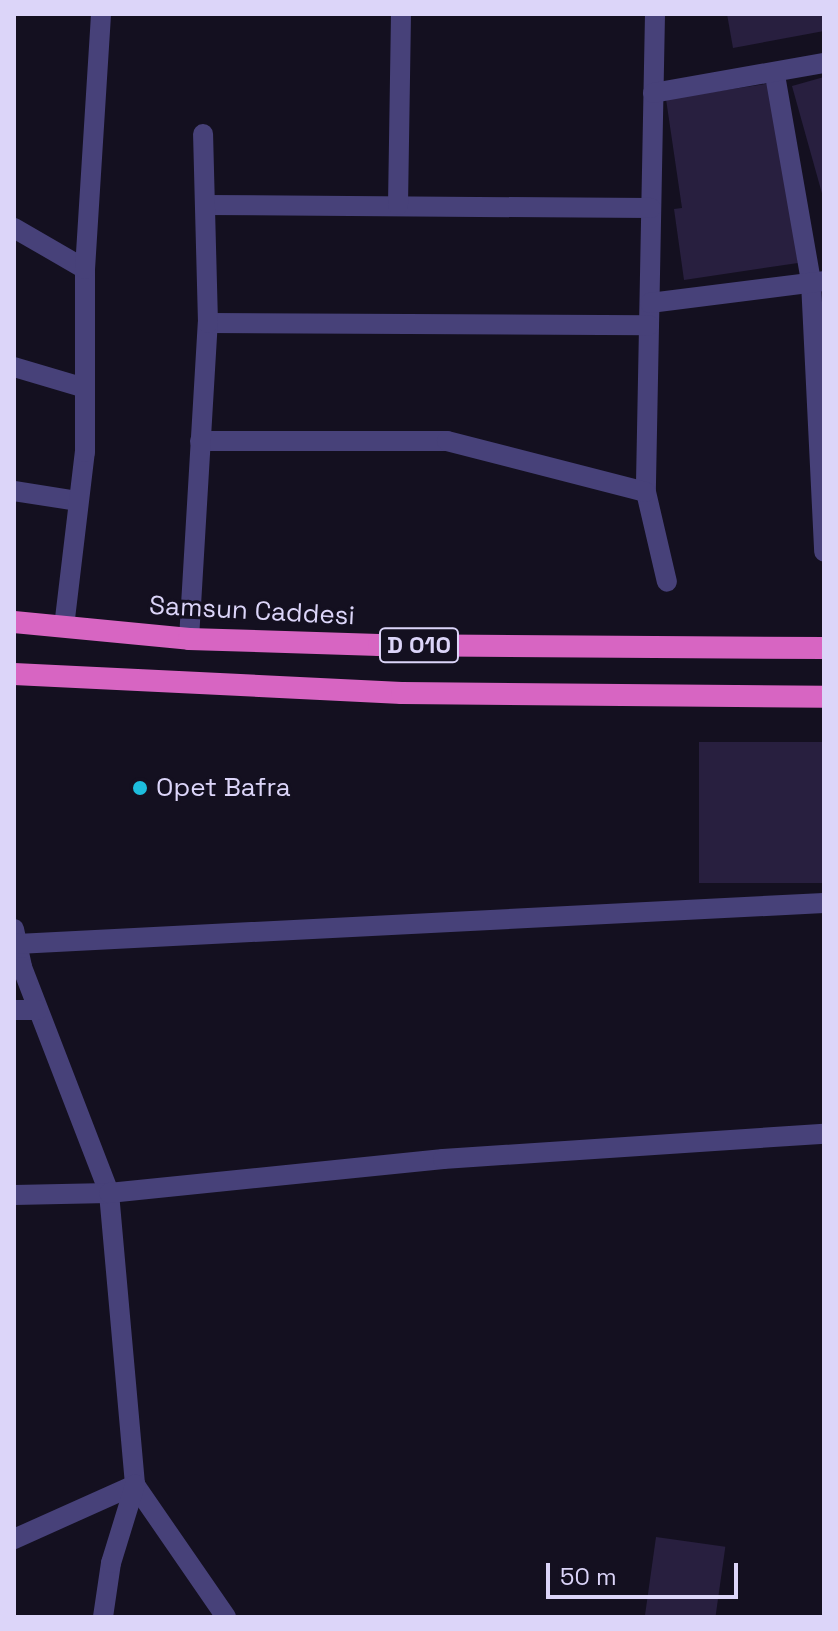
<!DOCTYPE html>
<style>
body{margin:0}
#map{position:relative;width:838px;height:1631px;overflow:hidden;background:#141020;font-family:"Space Grotesk",sans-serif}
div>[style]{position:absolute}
.building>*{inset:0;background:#281f3f;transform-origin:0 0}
.minor>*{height:20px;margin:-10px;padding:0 10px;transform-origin:10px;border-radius:10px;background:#474179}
.trunk>*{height:22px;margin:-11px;padding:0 11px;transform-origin:11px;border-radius:11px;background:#d765c2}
.dots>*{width:22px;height:22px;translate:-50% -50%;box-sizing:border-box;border:4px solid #141020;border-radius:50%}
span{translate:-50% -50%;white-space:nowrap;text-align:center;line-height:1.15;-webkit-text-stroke:6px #141020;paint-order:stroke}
.shield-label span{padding:2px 6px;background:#141020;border:2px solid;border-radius:6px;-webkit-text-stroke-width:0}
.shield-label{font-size:24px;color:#dcd5f9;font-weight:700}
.street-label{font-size:26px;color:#dcd5f9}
.poi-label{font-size:26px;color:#dcd5f9}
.left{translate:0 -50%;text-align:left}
.frame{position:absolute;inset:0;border:16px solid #dcd5f9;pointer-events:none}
.scale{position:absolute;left:546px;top:1563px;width:192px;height:36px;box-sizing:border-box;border:4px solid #dcd5f9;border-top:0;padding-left:10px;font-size:24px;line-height:28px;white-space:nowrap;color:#dcd5f9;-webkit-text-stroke:6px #141020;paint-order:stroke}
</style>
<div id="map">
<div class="building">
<i style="clip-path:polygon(727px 14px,824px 14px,824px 31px,733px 48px)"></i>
<i style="clip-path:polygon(824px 77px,824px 197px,823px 197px,792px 86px)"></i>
<i style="clip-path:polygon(772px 83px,798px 263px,684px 280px,674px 209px,682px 208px,666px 99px)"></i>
<i style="left:824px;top:742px;width:141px;height:125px;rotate:90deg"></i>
<i style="left:656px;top:1537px;width:70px;height:81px;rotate:8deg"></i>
</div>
<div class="minor">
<i style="left:655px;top:14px;width:478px;rotate:91.1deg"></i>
<i style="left:646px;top:492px;width:92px;rotate:76.9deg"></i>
<i style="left:775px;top:75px;width:210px;rotate:80.1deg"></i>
<i style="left:811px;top:282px;width:270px;rotate:87.2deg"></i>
<i style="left:653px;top:93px;width:174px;rotate:-10deg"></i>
<i style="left:205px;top:205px;width:446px;rotate:0.4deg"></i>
<i style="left:398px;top:205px;width:191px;rotate:-89.1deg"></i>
<i style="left:14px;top:228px;width:82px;rotate:30deg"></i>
<i style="left:650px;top:303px;width:175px;rotate:-7.2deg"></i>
<i style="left:208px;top:323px;width:441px;rotate:0.3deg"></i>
<i style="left:14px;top:367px;width:74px;rotate:16.5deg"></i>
<i style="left:200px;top:441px;width:247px"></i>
<i style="left:447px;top:441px;width:205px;rotate:14.4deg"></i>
<i style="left:14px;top:491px;width:65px;rotate:8.9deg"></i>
<i style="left:64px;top:627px;width:176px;rotate:-83.2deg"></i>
<i style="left:85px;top:452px;width:183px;rotate:-90deg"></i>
<i style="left:85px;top:269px;width:256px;rotate:-86.4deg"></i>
<i style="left:189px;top:639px;width:317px;rotate:-86.6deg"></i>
<i style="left:208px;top:323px;width:189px;rotate:-91.5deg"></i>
<i style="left:14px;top:929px;width:39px;rotate:78deg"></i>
<i style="left:22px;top:967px;width:242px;rotate:68.9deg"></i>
<i style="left:109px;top:1193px;width:293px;rotate:84.9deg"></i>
<i style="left:135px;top:1485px;width:160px;rotate:55.4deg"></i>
<i style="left:17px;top:944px;width:808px;rotate:-2.91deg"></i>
<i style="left:14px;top:1010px;width:24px"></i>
<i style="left:14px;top:1195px;width:95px;rotate:-1.2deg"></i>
<i style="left:109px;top:1193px;width:336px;rotate:-5.8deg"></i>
<i style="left:443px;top:1159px;width:382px;rotate:-3.8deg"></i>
<i style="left:14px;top:1539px;width:133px;rotate:-24.1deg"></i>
<i style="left:103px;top:1617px;width:55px;rotate:-81.6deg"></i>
<i style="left:111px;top:1563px;width:82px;rotate:-72.9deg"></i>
</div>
<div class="trunk">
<i style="left:14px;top:622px;width:176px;rotate:5.5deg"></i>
<i style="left:189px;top:639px;width:190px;rotate:1.8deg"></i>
<i style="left:379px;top:645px;width:445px;rotate:0.4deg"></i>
<i style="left:14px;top:674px;width:388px;rotate:2.8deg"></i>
<i style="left:402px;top:693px;width:422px;rotate:0.5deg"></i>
</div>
<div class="dots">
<i style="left:140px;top:788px;background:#1dbddd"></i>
</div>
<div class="shield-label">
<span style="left:419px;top:645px">D 010</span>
</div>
<div class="street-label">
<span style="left:252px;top:611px;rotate:3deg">Samsun Caddesi</span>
</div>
<div class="poi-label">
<span class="left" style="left:156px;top:788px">Opet Bafra</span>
</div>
<div class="frame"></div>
<div class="scale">50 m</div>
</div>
